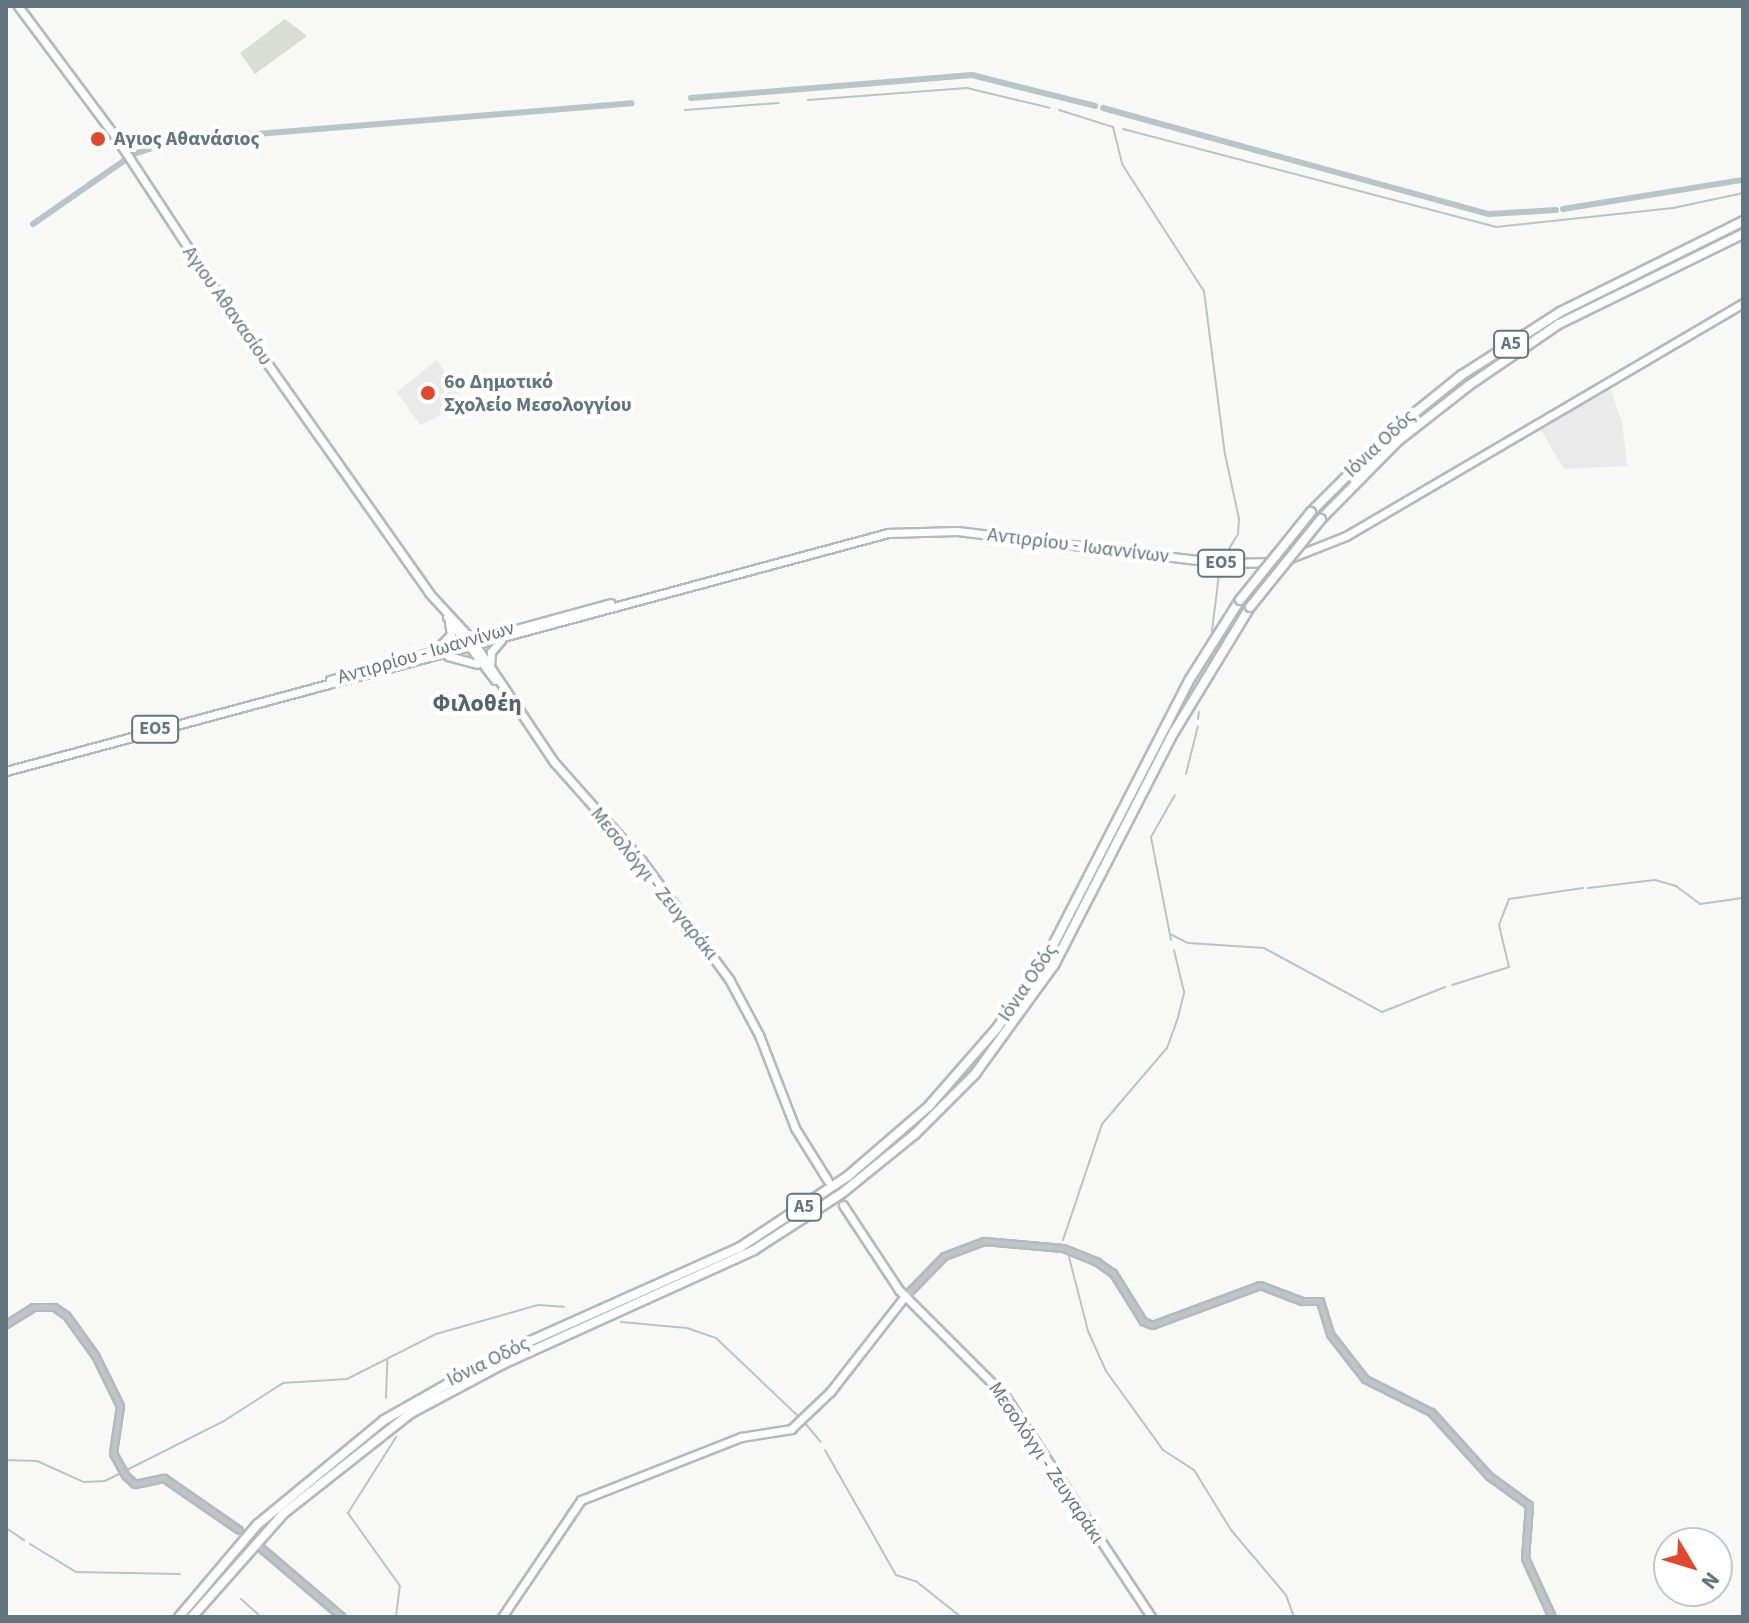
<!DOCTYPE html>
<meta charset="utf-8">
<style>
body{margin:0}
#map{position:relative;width:1749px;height:1623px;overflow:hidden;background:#f8f8f5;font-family:"Source Sans 3",sans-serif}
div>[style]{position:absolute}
.built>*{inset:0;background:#e9eae9}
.green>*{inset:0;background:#d8ddd5}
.stream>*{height:2px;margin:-1px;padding:0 1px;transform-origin:1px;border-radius:1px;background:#b7c4c8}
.canal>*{height:6px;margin:-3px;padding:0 3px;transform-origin:3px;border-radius:3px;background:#b7c4c8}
.roads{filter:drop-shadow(2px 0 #b3b9bc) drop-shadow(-2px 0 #b3b9bc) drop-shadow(0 2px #b3b9bc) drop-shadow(0 -2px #b3b9bc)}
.minor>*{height:5px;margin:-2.5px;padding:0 2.5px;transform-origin:2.5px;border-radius:2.5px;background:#bfc4c8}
.major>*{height:7px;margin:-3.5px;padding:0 3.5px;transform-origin:3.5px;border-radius:3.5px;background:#fff}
.highway>*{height:8px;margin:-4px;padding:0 4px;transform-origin:4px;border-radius:4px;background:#fff}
.bridges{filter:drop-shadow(2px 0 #b2b8bb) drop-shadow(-2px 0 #b2b8bb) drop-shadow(0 2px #b2b8bb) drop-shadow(0 -2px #b2b8bb)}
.highway-bridge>*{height:8px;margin:-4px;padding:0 4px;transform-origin:4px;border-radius:4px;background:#fff}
.dots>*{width:22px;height:22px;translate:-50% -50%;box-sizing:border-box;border:4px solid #fff;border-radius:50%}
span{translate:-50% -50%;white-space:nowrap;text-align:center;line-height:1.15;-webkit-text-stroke:8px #fff;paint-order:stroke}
.shield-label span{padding:2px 6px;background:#fff;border:2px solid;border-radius:6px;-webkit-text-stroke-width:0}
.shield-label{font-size:18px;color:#637680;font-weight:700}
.poi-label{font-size:20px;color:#637680;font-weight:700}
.left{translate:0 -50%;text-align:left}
.street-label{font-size:20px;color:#637680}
.quarter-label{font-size:24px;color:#55636b;font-weight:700}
.frame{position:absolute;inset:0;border:8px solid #637680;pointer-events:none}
.north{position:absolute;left:1653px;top:1527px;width:80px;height:80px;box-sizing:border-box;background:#fff;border:2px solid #c1c8cc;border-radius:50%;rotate:128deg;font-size:22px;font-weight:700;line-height:32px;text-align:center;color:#637680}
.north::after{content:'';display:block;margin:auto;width:28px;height:36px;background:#e1492c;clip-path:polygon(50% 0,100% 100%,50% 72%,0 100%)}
</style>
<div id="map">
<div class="built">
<i style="clip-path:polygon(437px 360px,465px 404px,420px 425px,397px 392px)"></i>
<i style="clip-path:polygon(1609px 385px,1622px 422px,1627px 466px,1564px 469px,1539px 427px)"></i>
</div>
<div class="green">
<i style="clip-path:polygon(285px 19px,307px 36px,255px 74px,240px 53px)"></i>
</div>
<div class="stream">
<i style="left:808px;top:100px;width:159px;rotate:-4.3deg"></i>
<i style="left:967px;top:88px;width:85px;rotate:13.5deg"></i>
<i style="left:685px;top:110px;width:94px;rotate:-4.3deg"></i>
<i style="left:1059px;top:110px;width:57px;rotate:17.5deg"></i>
<i style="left:1113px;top:127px;width:38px;rotate:76deg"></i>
<i style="left:1122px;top:164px;width:151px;rotate:57.2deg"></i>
<i style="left:1204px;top:291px;width:164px;rotate:82.7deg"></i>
<i style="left:1225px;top:454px;width:66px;rotate:77.8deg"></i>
<i style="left:1239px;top:519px;width:15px;rotate:94deg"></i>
<i style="left:1238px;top:534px;width:29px;rotate:121deg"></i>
<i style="left:1123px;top:129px;width:386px;rotate:14.7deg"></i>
<i style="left:1496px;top:227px;width:178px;rotate:-6.1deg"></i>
<i style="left:1673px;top:208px;width:72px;rotate:-12.1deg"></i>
<i style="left:1212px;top:631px;width:65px;rotate:-83deg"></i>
<i style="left:1198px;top:719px;width:7px;rotate:-82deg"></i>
<i style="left:1186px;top:774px;width:49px;rotate:-76deg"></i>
<i style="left:1588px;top:888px;width:67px;rotate:-6.8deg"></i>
<i style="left:1655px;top:880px;width:22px;rotate:16deg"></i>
<i style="left:1676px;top:886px;width:30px;rotate:37deg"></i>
<i style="left:1700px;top:904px;width:43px;rotate:-7.9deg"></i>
<i style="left:1170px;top:934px;width:20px;rotate:27deg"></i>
<i style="left:1188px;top:943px;width:76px;rotate:3.8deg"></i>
<i style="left:1264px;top:948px;width:134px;rotate:28.5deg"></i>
<i style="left:1382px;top:1012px;width:68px;rotate:-21.6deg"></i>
<i style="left:1171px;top:940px;width:105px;rotate:-101deg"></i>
<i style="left:1151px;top:837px;width:48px;rotate:-60.3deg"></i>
<i style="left:1452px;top:985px;width:60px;rotate:-17.5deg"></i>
<i style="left:1509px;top:967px;width:43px;rotate:-103.4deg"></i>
<i style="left:1499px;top:925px;width:28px;rotate:-69deg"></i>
<i style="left:1509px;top:899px;width:75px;rotate:-8.5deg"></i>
<i style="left:1063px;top:1240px;width:122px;rotate:-71.4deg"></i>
<i style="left:1102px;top:1124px;width:100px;rotate:-49.5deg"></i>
<i style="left:1167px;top:1048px;width:29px;rotate:-70deg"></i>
<i style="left:1177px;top:1021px;width:30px;rotate:-76deg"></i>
<i style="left:1184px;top:992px;width:43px;rotate:-103.4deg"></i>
<i style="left:1069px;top:1257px;width:76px;rotate:75.6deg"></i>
<i style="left:1088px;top:1331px;width:44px;rotate:65.8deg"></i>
<i style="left:1106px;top:1371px;width:97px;rotate:54.2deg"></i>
<i style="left:1163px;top:1450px;width:37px;rotate:33deg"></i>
<i style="left:1194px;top:1470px;width:70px;rotate:58.3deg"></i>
<i style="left:1231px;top:1530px;width:85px;rotate:49.8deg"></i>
<i style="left:1286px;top:1595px;width:23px;rotate:70deg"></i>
<i style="left:621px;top:1322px;width:66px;rotate:5.2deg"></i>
<i style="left:687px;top:1328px;width:31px;rotate:19deg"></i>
<i style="left:716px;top:1338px;width:115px;rotate:43.6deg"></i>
<i style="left:386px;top:1398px;width:38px;rotate:-88deg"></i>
<i style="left:804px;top:1422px;width:26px;rotate:50deg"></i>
<i style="left:825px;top:1450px;width:144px;rotate:60.4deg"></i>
<i style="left:896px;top:1575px;width:22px;rotate:18deg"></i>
<i style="left:917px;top:1582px;width:56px;rotate:38.5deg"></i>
<i style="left:6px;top:1460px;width:31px;rotate:2deg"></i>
<i style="left:37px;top:1461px;width:51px;rotate:24.1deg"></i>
<i style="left:84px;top:1482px;width:21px;rotate:-3deg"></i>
<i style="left:105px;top:1481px;width:133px;rotate:-26.8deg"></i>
<i style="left:224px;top:1421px;width:70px;rotate:-32.8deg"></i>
<i style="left:283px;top:1383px;width:64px;rotate:-3.6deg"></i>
<i style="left:347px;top:1379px;width:100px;rotate:-26.8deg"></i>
<i style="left:436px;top:1334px;width:106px;rotate:-15.9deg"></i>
<i style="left:538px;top:1305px;width:26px;rotate:4deg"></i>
<i style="left:6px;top:1528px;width:22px;rotate:34deg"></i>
<i style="left:30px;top:1544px;width:54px;rotate:31.3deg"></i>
<i style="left:76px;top:1572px;width:104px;rotate:1.1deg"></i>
<i style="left:241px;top:1599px;width:27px;rotate:42deg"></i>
<i style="left:396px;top:1617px;width:31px;rotate:-83deg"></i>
<i style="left:400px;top:1586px;width:90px;rotate:-125.5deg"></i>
<i style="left:348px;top:1513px;width:90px;rotate:-57.7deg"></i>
</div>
<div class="canal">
<i style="left:691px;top:98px;width:282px;rotate:-4.7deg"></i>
<i style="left:972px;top:75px;width:127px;rotate:14.1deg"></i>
<i style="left:1103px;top:108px;width:400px;rotate:15.4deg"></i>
<i style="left:1489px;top:214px;width:67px;rotate:-3.4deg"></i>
<i style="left:134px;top:154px;width:41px;rotate:-18.4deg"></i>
<i style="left:173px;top:141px;width:460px;rotate:-4.7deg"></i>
<i style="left:1563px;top:209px;width:182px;rotate:-9.2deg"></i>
<i style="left:33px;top:224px;width:112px;rotate:-34.8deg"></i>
</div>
<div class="roads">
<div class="minor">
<i style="left:905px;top:1296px;width:56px;rotate:-45.7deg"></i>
<i style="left:944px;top:1256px;width:43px;rotate:-20.6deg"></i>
<i style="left:984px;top:1241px;width:79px;rotate:5.1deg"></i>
<i style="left:1063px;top:1248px;width:37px;rotate:22deg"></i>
<i style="left:1097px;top:1262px;width:19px;rotate:35deg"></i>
<i style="left:1113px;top:1273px;width:57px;rotate:58deg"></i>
<i style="left:1143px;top:1321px;width:10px;rotate:24deg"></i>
<i style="left:1152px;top:1325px;width:115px;rotate:-20.3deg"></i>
<i style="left:1260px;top:1285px;width:45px;rotate:20.9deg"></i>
<i style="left:1302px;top:1301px;width:18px"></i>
<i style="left:1320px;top:1301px;width:34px;rotate:73deg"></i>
<i style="left:1330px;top:1334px;width:57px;rotate:52.1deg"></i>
<i style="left:1365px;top:1379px;width:74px;rotate:26.6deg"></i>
<i style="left:1431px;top:1412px;width:86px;rotate:47.8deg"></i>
<i style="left:1489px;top:1476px;width:49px;rotate:35.9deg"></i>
<i style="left:1529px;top:1505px;width:53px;rotate:94.3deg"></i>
<i style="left:1525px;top:1558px;width:65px;rotate:65.4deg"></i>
<i style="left:6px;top:1324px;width:32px;rotate:-32deg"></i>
<i style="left:33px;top:1307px;width:21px"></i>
<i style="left:54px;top:1307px;width:14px;rotate:34deg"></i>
<i style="left:66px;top:1315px;width:49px;rotate:54.1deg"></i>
<i style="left:95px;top:1355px;width:57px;rotate:63.9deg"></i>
<i style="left:120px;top:1406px;width:48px;rotate:98.5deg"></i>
<i style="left:113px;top:1453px;width:26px;rotate:61deg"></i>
<i style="left:126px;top:1476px;width:12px;rotate:42deg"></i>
<i style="left:135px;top:1484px;width:30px;rotate:-12deg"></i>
<i style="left:164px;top:1478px;width:91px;rotate:34.7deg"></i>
<i style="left:261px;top:1548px;width:106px;rotate:40.4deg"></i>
</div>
<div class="major">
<i style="left:18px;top:6px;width:166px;rotate:53.3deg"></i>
<i style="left:117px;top:139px;width:183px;rotate:56.8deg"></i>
<i style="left:217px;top:292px;width:368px;rotate:54.8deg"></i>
<i style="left:429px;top:593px;width:64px;rotate:47.5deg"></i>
<i style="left:472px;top:640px;width:147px;rotate:56.1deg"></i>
<i style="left:554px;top:762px;width:132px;rotate:48.4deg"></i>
<i style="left:642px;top:861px;width:147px;rotate:53.6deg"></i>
<i style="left:729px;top:979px;width:64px;rotate:61.8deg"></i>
<i style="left:759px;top:1035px;width:100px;rotate:68.8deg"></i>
<i style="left:795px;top:1128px;width:62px;rotate:58.1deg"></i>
<i style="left:447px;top:617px;width:79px;rotate:52.7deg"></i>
<i style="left:440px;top:646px;width:16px;rotate:-47deg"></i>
<i style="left:451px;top:634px;width:11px;rotate:-100deg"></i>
<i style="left:448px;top:656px;width:30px;rotate:15deg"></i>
<i style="left:490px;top:666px;width:14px;rotate:-86deg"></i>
<i style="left:491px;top:652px;width:17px;rotate:-50deg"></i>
<i style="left:330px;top:680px;width:291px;rotate:-15.3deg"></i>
<i style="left:6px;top:771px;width:914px;rotate:-15.1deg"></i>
<i style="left:888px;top:533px;width:69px;rotate:-1.7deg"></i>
<i style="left:957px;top:531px;width:267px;rotate:6.9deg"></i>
<i style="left:1222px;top:563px;width:58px;rotate:-1deg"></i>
<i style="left:1280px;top:562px;width:71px;rotate:-21.5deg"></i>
<i style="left:1346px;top:536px;width:460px;rotate:-30.4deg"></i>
<i style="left:843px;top:1205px;width:102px;rotate:56.6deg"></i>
<i style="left:899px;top:1290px;width:150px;rotate:45deg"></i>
<i style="left:1005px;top:1396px;width:265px;rotate:56.5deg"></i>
<i style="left:502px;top:1617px;width:141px;rotate:-56deg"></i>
<i style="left:581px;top:1500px;width:172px;rotate:-21.5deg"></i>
<i style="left:741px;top:1437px;width:51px;rotate:-9.1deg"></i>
<i style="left:791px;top:1429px;width:54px;rotate:-43.5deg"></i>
<i style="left:830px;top:1392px;width:122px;rotate:-52deg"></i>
</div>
<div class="highway">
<i style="left:1311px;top:512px;width:113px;rotate:-45deg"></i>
<i style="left:1391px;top:432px;width:91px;rotate:-38.8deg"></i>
<i style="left:1462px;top:375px;width:117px;rotate:-32.7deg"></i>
<i style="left:1560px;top:312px;width:204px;rotate:-26.4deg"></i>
<i style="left:1321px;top:519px;width:111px;rotate:-45.4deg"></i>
<i style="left:1399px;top:440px;width:88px;rotate:-38deg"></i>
<i style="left:1468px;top:386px;width:110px;rotate:-34.3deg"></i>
<i style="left:1559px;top:324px;width:205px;rotate:-26.1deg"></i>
<i style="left:179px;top:1617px;width:122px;rotate:-49.7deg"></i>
<i style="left:258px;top:1524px;width:163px;rotate:-39.5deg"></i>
<i style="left:384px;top:1420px;width:130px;rotate:-29.5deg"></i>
<i style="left:497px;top:1356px;width:265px;rotate:-24.1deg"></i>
<i style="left:739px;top:1248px;width:131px;rotate:-33.4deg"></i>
<i style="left:848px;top:1176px;width:107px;rotate:-40.8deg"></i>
<i style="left:929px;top:1106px;width:103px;rotate:-48.9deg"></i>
<i style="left:997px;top:1028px;width:89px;rotate:-55.1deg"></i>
<i style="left:1048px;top:955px;width:310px;rotate:-62.8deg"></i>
<i style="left:1190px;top:679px;width:93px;rotate:-57.7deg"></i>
<i style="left:192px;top:1617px;width:137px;rotate:-48.5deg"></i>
<i style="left:283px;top:1514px;width:163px;rotate:-38.3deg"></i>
<i style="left:411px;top:1413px;width:104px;rotate:-28deg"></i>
<i style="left:503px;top:1364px;width:276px;rotate:-24.4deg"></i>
<i style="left:754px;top:1250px;width:103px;rotate:-32.8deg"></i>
<i style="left:841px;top:1194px;width:95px;rotate:-39deg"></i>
<i style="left:915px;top:1134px;width:85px;rotate:-45deg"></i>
<i style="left:975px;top:1074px;width:135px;rotate:-54.1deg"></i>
<i style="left:1054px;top:965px;width:262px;rotate:-62.8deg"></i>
<i style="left:1174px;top:732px;width:146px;rotate:-58.7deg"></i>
</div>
</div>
<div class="bridges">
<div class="highway-bridge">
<i style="left:1240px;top:600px;width:113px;rotate:-51.1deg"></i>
<i style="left:1250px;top:607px;width:113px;rotate:-51.1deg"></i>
</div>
</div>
<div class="dots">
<i style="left:98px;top:139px;background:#e1492c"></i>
<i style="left:428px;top:393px;background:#e1492c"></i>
</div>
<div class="shield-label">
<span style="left:1511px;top:344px">Α5</span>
<span style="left:1221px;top:563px">ΕΟ5</span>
<span style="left:155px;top:729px">ΕΟ5</span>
<span style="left:804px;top:1207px">Α5</span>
</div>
<div class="poi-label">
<span class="left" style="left:114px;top:139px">Αγιος Αθανάσιος</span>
<span class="left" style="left:444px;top:394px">6ο Δημοτικό<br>Σχολείο Μεσολογγίου</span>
</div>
<div class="street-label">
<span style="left:227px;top:306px;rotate:55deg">Αγιου Αθανασίου</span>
<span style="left:1380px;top:444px;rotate:-43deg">Ιόνια Οδός</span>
<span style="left:1078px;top:546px;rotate:7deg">Αντιρρίου - Ιωαννίνων</span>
<span style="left:426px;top:653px;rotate:-16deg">Αντιρρίου - Ιωαννίνων</span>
<span style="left:654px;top:884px;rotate:51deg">Μεσολόγγι - Ζευγαράκι</span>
<span style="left:1028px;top:983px;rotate:-56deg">Ιόνια Οδός</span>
<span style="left:488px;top:1362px;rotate:-26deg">Ιόνια Οδός</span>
<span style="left:1046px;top:1463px;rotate:56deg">Μεσολόγγι - Ζευγαράκι</span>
</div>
<div class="quarter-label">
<span style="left:477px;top:704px">Φιλοθέη</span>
</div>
<div class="frame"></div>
<div class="north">N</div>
</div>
